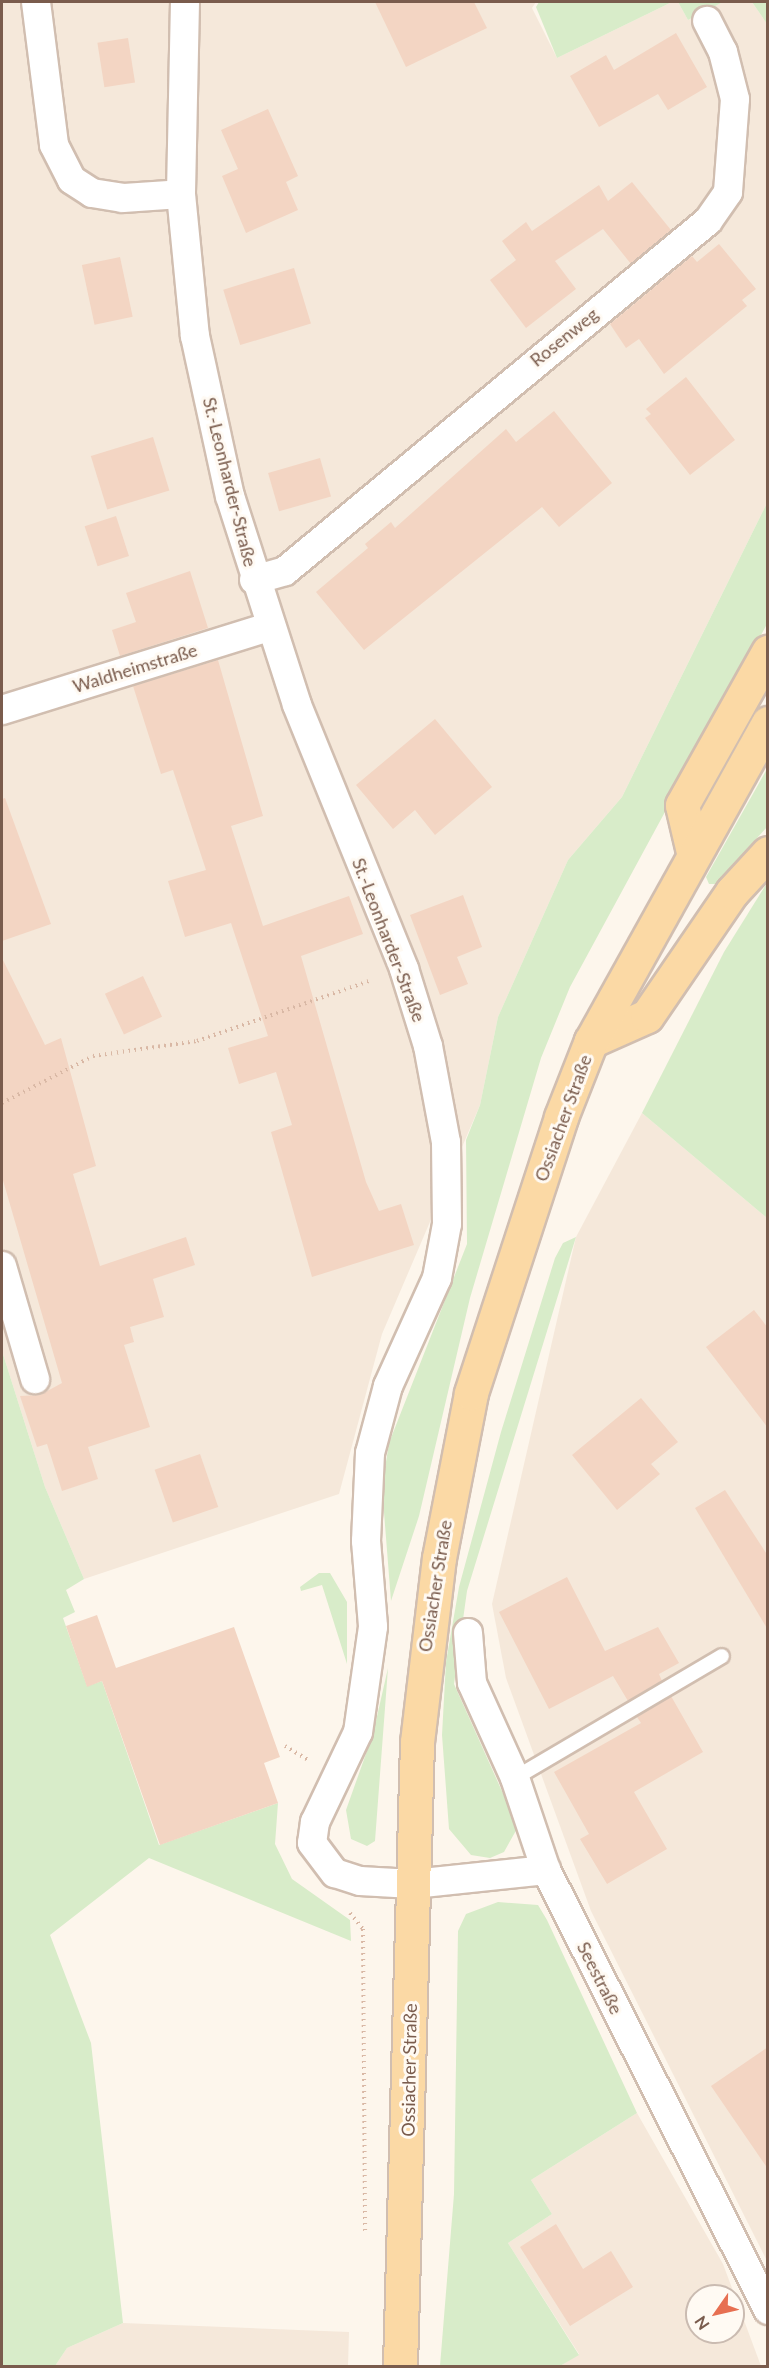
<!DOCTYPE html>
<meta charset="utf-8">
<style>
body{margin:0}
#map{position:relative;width:769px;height:2368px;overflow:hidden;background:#fdf6ec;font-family:Lato,sans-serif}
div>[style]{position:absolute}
.residential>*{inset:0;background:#f5e8da}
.green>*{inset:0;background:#d8ecc9}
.building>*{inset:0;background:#f3d5c3;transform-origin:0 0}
.path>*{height:4px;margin-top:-2px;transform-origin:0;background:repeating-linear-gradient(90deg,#d9b8a5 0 1.5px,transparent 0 6px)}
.roads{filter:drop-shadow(2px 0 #d1beb0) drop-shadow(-2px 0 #d1beb0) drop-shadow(0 2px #d1beb0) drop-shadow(0 -2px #d1beb0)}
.service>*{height:14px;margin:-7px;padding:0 7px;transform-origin:7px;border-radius:7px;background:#fff}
.minor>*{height:28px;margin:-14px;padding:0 14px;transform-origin:14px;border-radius:14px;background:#fff}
.primary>*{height:33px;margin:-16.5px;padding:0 16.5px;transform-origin:16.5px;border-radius:16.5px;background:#fbd9a5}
span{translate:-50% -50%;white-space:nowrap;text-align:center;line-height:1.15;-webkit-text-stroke:6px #fffaf3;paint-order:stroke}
.street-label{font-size:18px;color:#7a5c4d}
.frame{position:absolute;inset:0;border:3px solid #7a5c4d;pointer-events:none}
.north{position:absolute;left:685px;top:2284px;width:60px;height:60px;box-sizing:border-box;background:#fffaf3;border:2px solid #cabbb1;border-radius:50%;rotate:236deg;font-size:16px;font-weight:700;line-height:24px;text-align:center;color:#7a5c4d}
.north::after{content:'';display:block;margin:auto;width:21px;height:27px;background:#e76f51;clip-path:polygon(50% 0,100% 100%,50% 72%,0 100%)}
</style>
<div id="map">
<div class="residential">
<i style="clip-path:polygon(2px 2px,536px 2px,532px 8px,557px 58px,672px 2px,678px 2px,688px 20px,723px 2px,752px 2px,767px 24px,767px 503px,622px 797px,568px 860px,498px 1017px,480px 1105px,382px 1334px,339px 1494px,84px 1579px,45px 1487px,2px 1351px)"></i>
<i style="clip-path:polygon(642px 1113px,767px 1218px,767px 2261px,591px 1911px,506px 1678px,492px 1604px,576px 1237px)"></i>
<i style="clip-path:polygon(evenodd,637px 2113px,723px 2264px,761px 2366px,560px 2366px,579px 2354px,508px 2243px,552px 2214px,531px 2180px,637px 2113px,697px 2296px,733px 2296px,733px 2332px,697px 2332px,697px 2296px)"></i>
<i style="clip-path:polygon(123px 2323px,349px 2332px,348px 2366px,55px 2366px,67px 2348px)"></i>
</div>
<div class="green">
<i style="clip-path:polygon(539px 2px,672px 2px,557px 58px,536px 7px)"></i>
<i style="clip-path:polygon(678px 2px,723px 2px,688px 20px)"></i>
<i style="clip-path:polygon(752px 2px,767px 2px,767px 24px)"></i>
<i style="clip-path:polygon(767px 503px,767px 624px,570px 987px,541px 1058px,470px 1298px,419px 1516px,391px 1601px,382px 1487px,389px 1443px,467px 1244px,466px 1140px,480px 1105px,498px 1017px,568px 860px,622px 797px)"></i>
<i style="clip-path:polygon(767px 769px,767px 827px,716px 884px,709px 884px,706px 877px)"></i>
<i style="clip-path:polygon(767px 883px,768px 1218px,767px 1218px,642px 1113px,724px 952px)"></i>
<i style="clip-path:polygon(576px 1237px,467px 1591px,454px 1684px,518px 1827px,504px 1852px,490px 1858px,471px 1855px,449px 1829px,442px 1735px,446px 1662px,459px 1587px,501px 1432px,555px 1258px,563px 1243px)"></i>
<i style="clip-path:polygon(2px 1351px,45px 1487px,84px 1579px,66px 1590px,75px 1612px,63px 1618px,87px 1686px,102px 1681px,159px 1845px,278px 1803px,275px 1844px,292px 1879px,350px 1920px,351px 1941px,149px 1858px,50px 1935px,91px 2043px,123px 2323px,67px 2348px,55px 2366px,2px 2366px)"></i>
<i style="clip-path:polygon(319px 1573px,330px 1573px,347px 1602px,347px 1664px,322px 1585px,301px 1591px,300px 1587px)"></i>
<i style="clip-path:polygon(388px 1668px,375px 1841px,367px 1846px,351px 1839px,346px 1810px,373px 1734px)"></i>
<i style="clip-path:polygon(498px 1902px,538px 1905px,547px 1920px,637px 2113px,531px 2180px,552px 2214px,508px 2243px,579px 2355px,560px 2366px,440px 2366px,454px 2194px,458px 1931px,466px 1914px)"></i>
</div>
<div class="building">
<i style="clip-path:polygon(375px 2px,474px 2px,487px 28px,406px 67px)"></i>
<i style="clip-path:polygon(676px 33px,707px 87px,668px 110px,658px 94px,599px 127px,570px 76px,606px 55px,614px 70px)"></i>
<i style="left:128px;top:38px;width:45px;height:31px;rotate:81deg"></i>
<i style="clip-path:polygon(268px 109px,298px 176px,286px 182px,298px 210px,246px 233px,222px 176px,238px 169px,221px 130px)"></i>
<i style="clip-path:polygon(632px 182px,671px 230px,631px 264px,603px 229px,555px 261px,576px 289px,526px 328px,490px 280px,516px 260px,502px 241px,526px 222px,532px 231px,599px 185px,608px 201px)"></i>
<i style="clip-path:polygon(719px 244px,756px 289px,742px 300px,747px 306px,664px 374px,639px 339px,626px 348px,610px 324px,692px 256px,697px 262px)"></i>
<i style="left:120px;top:257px;width:61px;height:39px;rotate:78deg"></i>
<i style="left:294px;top:268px;width:58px;height:74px;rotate:73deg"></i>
<i style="clip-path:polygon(686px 377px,735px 440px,690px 475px,645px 418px,651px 414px,646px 409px)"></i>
<i style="clip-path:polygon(554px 411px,612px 483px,559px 527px,542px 507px,364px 650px,316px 592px,368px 548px,365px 544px,391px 522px,395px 528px,506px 429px,516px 442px)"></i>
<i style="left:153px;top:437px;width:56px;height:65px;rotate:73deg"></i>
<i style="left:320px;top:458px;width:40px;height:54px;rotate:74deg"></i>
<i style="left:116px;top:516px;width:42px;height:33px;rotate:72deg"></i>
<i style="clip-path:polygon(190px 571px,208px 628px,120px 656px,112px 630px,136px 622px,126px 593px)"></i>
<i style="clip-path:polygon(218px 660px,263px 816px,231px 826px,263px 926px,349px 896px,363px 934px,301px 956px,366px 1182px,379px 1211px,401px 1204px,414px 1245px,312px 1277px,271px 1132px,292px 1125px,276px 1072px,239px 1084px,228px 1048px,268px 1036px,231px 923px,185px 937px,168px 881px,206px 870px,173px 770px,161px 774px,133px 686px)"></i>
<i style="clip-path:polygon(435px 719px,492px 787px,435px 835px,415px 810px,393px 829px,356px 785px)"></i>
<i style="clip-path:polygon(5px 798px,51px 924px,2px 941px,2px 799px)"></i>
<i style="clip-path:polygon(463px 895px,482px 947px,457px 957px,468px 984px,440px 995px,410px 915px)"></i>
<i style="clip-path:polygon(2px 958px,45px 1045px,61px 1038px,96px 1166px,73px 1174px,100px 1266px,186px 1237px,195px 1265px,153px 1279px,164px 1317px,130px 1327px,134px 1342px,124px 1345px,150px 1427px,88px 1447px,98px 1479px,62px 1491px,47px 1444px,37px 1447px,20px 1396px,40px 1395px,62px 1383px,2px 1177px)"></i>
<i style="left:143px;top:976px;width:45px;height:42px;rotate:65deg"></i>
<i style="clip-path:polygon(754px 1310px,768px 1328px,768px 1428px,706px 1347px)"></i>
<i style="clip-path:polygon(641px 1398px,678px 1442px,651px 1464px,660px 1474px,617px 1510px,572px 1455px)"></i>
<i style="left:200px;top:1454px;width:56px;height:48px;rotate:71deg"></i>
<i style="clip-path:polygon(725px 1490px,768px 1556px,768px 1630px,695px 1508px)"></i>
<i style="clip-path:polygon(567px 1577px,605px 1651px,658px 1627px,679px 1663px,659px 1674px,662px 1681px,628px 1701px,613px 1676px,549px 1709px,499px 1612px)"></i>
<i style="clip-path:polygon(97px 1615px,116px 1668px,234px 1627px,280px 1757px,264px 1763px,278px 1803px,160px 1845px,102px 1681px,87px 1687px,66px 1626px)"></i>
<i style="clip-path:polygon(671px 1696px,703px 1752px,634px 1792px,667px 1849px,607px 1884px,580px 1839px,589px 1834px,554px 1772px,641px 1723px,637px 1717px)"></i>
<i style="clip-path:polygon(768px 2047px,768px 2169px,711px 2086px)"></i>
<i style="clip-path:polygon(556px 2224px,583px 2269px,611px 2251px,633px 2287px,570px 2326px,520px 2247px)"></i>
</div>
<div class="path">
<i style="left:2px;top:1103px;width:102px;rotate:-27.3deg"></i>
<i style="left:93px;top:1056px;width:105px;rotate:-8.2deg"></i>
<i style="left:197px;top:1041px;width:185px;rotate:-19.2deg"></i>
<i style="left:285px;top:1746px;width:29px;rotate:31deg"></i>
<i style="left:350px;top:1913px;width:21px;rotate:51deg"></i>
<i style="left:363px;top:1929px;width:305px;rotate:89.6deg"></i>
</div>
<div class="roads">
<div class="service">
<i style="left:515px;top:1778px;width:240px;rotate:-30.5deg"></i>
</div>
<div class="minor">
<i style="left:36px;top:2px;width:144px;rotate:82.8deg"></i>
<i style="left:54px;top:145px;width:39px;rotate:63deg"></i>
<i style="left:72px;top:180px;width:24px;rotate:33deg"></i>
<i style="left:92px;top:193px;width:31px;rotate:9deg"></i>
<i style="left:123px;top:198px;width:58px;rotate:-3.9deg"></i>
<i style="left:185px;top:2px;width:192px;rotate:91.2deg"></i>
<i style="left:181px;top:194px;width:143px;rotate:84.4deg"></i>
<i style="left:195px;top:336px;width:164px;rotate:77.7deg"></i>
<i style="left:230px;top:496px;width:219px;rotate:72.2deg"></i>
<i style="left:297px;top:705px;width:285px;rotate:67.9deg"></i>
<i style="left:404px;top:969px;width:81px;rotate:72.7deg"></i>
<i style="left:428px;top:1046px;width:98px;rotate:79.4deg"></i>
<i style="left:446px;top:1142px;width:82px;rotate:89.3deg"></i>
<i style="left:447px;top:1224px;width:55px;rotate:100.5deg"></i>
<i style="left:437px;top:1278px;width:119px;rotate:114.4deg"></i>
<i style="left:388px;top:1386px;width:69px;rotate:105deg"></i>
<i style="left:370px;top:1453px;width:88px;rotate:92.6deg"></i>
<i style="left:366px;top:1541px;width:86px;rotate:85.3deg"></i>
<i style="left:373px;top:1627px;width:106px;rotate:98.1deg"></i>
<i style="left:358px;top:1732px;width:100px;rotate:115.5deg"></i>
<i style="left:315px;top:1822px;width:21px;rotate:98deg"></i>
<i style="left:312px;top:1843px;width:38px;rotate:53deg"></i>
<i style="left:335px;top:1873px;width:26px;rotate:18deg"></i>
<i style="left:360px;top:1881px;width:53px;rotate:3.2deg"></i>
<i style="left:413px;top:1884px;width:134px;rotate:-6deg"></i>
<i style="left:254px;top:580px;width:32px;rotate:-16deg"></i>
<i style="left:285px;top:571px;width:549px;rotate:-39.61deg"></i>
<i style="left:708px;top:221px;width:35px;rotate:-55deg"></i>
<i style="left:728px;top:192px;width:93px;rotate:-85.7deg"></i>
<i style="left:735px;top:99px;width:49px;rotate:-104.3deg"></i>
<i style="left:723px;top:52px;width:35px;rotate:-117deg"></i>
<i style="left:2px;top:710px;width:279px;rotate:-17.3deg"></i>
<i style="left:2px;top:1266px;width:118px;rotate:73.7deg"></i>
<i style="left:468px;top:1633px;width:50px;rotate:85.4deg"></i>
<i style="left:472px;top:1683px;width:104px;rotate:65.6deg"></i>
<i style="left:515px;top:1778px;width:97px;rotate:71.4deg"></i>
<i style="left:546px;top:1870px;width:493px;rotate:63.2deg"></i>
</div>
<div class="primary">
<i style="left:693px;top:852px;width:48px;rotate:-103.2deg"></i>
<i style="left:682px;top:805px;width:176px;rotate:-60.7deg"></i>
<i style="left:591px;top:1041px;width:61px;rotate:-24.1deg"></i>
<i style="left:647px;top:1016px;width:150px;rotate:-55.6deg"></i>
<i style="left:732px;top:892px;width:53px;rotate:-47.3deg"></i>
<i style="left:400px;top:2366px;width:624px;rotate:-88.44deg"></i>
<i style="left:417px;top:1742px;width:185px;rotate:-83.2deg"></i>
<i style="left:439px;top:1558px;width:168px;rotate:-79deg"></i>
<i style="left:471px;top:1393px;width:290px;rotate:-71.9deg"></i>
<i style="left:561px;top:1117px;width:82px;rotate:-68.5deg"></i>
<i style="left:591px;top:1041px;width:364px;rotate:-60.9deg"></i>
</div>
</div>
<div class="street-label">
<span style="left:564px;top:337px;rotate:-39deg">Rosenweg</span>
<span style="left:230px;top:482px;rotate:76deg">St.-Leonharder-Straße</span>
<span style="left:135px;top:668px;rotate:-17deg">Waldheimstraße</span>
<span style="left:389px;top:940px;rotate:69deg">St.-Leonharder-Straße</span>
<span style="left:563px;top:1118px;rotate:-70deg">Ossiacher Straße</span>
<span style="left:435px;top:1586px;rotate:-81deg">Ossiacher Straße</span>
<span style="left:600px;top:1978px;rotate:63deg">Seestraße</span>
<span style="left:409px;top:2070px;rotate:-89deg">Ossiacher Straße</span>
</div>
<div class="frame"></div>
<div class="north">N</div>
</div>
